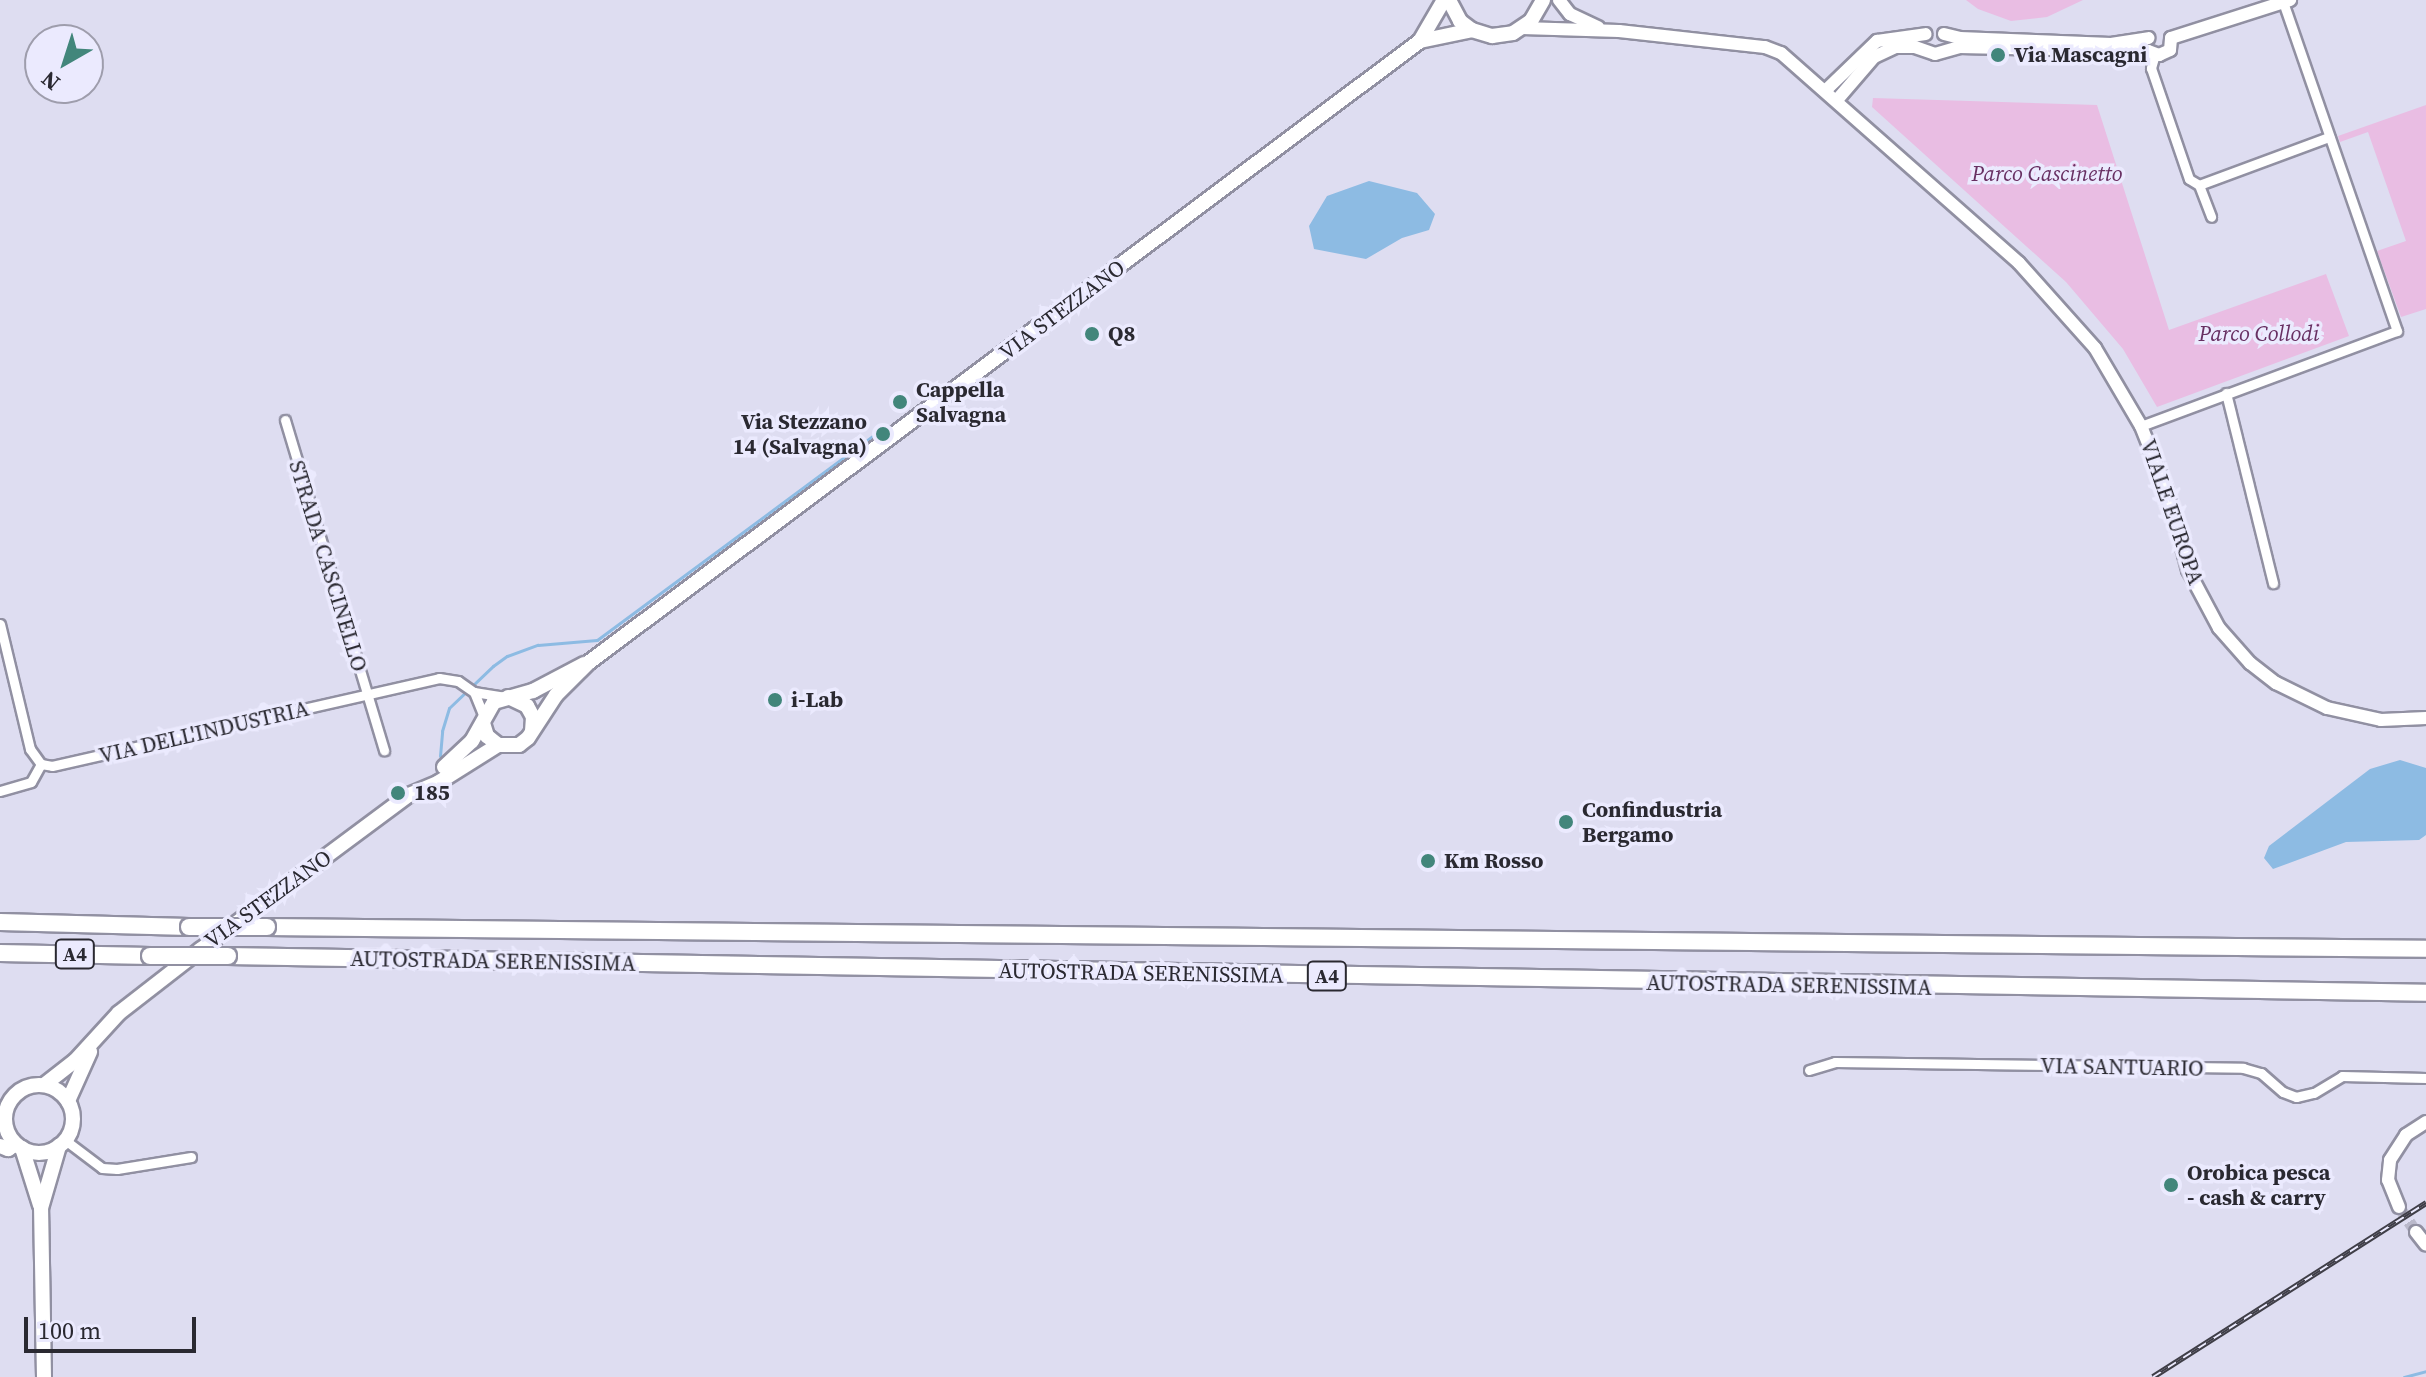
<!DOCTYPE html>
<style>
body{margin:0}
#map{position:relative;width:2426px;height:1377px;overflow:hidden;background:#deddf1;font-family:"Source Serif 4",serif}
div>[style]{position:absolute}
.green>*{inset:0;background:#e9bde3}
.water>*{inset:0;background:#8dbbe3}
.stream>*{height:3px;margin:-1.5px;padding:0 1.5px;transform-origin:1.5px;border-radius:1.5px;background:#8dbbe3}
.secondary-tunnel>*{height:12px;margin-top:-6px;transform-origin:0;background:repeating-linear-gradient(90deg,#bab9cb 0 12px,transparent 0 18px)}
.roads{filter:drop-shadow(2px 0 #9190a2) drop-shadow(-2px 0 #9190a2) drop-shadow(0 2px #9190a2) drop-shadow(0 -2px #9190a2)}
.street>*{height:9px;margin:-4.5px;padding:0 4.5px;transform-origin:4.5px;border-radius:4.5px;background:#fff}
.secondary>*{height:12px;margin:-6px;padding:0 6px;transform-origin:6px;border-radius:6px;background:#fff}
.primary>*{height:14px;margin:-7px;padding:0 7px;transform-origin:7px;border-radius:7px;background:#fff}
.primary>.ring{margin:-7px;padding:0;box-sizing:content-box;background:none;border:14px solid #fff;border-radius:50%}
.highway>*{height:16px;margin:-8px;padding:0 8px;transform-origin:8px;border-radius:8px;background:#fff}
.rail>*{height:6px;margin-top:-3px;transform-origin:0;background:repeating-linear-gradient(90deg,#ebeafe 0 9px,#3f3e47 0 18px);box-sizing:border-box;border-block:2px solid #3f3e47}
.bridges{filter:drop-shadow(2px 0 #9190a2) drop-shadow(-2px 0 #9190a2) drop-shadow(0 2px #9190a2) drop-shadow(0 -2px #9190a2)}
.highway-bridge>*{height:16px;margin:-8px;padding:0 8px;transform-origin:8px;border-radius:8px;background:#fff}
.dots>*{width:22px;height:22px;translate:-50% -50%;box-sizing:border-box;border:4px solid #ebeafe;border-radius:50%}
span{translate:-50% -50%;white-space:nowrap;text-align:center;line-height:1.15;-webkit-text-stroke:7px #ebeafe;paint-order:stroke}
.shield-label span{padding:2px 6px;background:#ebeafe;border:2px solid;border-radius:6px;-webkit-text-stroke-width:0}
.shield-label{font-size:20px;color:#2a2931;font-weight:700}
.poi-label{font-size:22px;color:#2a2931;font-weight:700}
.left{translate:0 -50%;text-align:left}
.right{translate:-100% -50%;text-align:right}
.park-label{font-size:22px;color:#683063;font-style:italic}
.street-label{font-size:22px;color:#2a2931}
.north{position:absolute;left:24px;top:24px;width:80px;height:80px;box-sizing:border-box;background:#ebeafe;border:2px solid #9e9dac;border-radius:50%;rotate:219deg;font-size:22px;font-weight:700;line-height:32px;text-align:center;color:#2a2931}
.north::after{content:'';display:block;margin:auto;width:28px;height:36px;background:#42867b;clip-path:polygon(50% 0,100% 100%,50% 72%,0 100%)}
.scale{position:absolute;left:24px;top:1317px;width:172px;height:36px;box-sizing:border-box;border:4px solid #2a2931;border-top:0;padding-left:10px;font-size:24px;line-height:28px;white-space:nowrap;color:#2a2931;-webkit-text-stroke:6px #ebeafe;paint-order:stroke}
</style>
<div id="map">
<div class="green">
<i style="clip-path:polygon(1966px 0,2083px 0,2047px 17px,2011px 21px,1978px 9px)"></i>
<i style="clip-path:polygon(1873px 98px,2097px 105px,2169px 330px,2326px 274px,2349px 336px,2157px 407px,2123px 349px,2066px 282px,1872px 107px)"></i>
<i style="clip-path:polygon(2426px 105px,2426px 309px,2401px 317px,2377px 251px,2406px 241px,2368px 132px,2340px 142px,2338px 136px)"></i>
</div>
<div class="water">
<i style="clip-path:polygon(1369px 181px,1417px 193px,1435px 214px,1429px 230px,1402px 238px,1366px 259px,1314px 249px,1309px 226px,1327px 196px)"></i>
<i style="clip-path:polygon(2400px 760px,2426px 768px,2426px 835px,2419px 840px,2346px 842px,2273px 869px,2264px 858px,2269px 846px,2370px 769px)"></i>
</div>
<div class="stream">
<i style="left:440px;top:756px;width:25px;rotate:-85deg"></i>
<i style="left:442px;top:731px;width:24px;rotate:-73deg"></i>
<i style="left:449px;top:708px;width:61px;rotate:-43.7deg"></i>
<i style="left:493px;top:666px;width:17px;rotate:-36deg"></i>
<i style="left:507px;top:656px;width:33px;rotate:-20deg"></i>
<i style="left:538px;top:645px;width:59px;rotate:-4.8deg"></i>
<i style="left:597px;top:640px;width:350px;rotate:-36.5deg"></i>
<i style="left:2404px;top:1377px;width:23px;rotate:-15deg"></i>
</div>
<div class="secondary-tunnel">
<i style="left:2399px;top:1207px;width:30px;rotate:56deg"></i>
</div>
<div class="roads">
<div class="street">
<i style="left:2155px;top:54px;width:15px;rotate:106deg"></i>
<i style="left:2151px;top:68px;width:117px;rotate:71.1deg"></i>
<i style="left:2189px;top:179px;width:12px;rotate:31deg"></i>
<i style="left:2199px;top:185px;width:139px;rotate:-20.3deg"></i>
<i style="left:2199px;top:185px;width:34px;rotate:69deg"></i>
<i style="left:2226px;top:393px;width:196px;rotate:76.1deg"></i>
<i style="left:285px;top:420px;width:345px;rotate:73.3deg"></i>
<i style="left:2141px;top:426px;width:273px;rotate:-20.4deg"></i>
<i style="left:2397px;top:331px;width:348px;rotate:-109.1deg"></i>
<i style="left:0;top:624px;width:129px;rotate:76.5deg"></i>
<i style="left:30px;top:749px;width:19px;rotate:54deg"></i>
<i style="left:41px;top:764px;width:11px;rotate:10deg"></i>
<i style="left:52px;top:766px;width:397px;rotate:-12.8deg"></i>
<i style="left:439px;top:678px;width:19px;rotate:9deg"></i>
<i style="left:458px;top:681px;width:19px;rotate:35deg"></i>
<i style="left:474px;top:692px;width:30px;rotate:9deg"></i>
<i style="left:474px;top:692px;width:27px;rotate:68deg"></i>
<i style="left:0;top:791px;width:32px;rotate:-16deg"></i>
<i style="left:31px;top:782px;width:21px;rotate:-61deg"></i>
<i style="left:1809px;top:1070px;width:27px;rotate:-17deg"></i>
<i style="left:1835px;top:1062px;width:408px;rotate:0.8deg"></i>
<i style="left:2243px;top:1068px;width:19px;rotate:16deg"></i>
<i style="left:2261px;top:1073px;width:29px;rotate:41deg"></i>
<i style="left:2283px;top:1092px;width:14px;rotate:21deg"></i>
<i style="left:2296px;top:1097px;width:18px;rotate:-13deg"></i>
<i style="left:2314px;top:1093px;width:33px;rotate:-31deg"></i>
<i style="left:2342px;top:1076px;width:84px;rotate:1.4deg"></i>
<i style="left:65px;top:1140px;width:46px;rotate:37.1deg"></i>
<i style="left:102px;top:1168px;width:15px;rotate:4deg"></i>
<i style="left:117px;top:1169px;width:75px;rotate:-9.2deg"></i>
</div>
<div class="secondary">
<i style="left:1559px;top:0;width:18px;rotate:52deg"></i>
<i style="left:1570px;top:14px;width:31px;rotate:25deg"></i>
<i style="left:1522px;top:28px;width:97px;rotate:1.8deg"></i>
<i style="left:1619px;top:31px;width:147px;rotate:6.3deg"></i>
<i style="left:1765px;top:47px;width:17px;rotate:21deg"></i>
<i style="left:1781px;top:53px;width:317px;rotate:41.4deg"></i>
<i style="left:2019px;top:263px;width:114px;rotate:48.2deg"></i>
<i style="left:2095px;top:348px;width:91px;rotate:59.5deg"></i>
<i style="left:2141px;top:426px;width:70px;rotate:68.2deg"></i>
<i style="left:2167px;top:491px;width:82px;rotate:75.1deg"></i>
<i style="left:2188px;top:570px;width:66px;rotate:61.9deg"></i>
<i style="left:2219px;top:628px;width:47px;rotate:48.5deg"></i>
<i style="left:2250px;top:663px;width:33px;rotate:38deg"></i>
<i style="left:2276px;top:683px;width:57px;rotate:26.1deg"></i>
<i style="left:2327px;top:708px;width:55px;rotate:12.5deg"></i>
<i style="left:2381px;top:720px;width:45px;rotate:-2.5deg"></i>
<i style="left:1944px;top:34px;width:16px;rotate:14deg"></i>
<i style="left:1960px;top:38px;width:151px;rotate:2.3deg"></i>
<i style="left:2111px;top:44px;width:38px;rotate:-9deg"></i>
<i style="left:2171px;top:38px;width:125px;rotate:-17.7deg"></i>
<i style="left:1826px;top:90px;width:71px;rotate:-43.9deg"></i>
<i style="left:1877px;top:41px;width:49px;rotate:-8.1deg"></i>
<i style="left:1837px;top:100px;width:57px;rotate:-49.3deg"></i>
<i style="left:1874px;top:57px;width:23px;rotate:-25deg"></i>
<i style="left:1895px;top:47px;width:20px"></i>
<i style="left:1915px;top:47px;width:21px;rotate:19deg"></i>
<i style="left:1935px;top:54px;width:25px;rotate:-16deg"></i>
<i style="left:1959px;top:47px;width:189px;rotate:1.2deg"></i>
<i style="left:2148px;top:51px;width:12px;rotate:20deg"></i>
<i style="left:2159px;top:55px;width:12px;rotate:-24deg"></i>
<i style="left:2170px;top:50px;width:12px;rotate:-85deg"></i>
<i style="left:2399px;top:1207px;width:29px;rotate:-112deg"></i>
<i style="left:2388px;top:1180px;width:20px;rotate:-84deg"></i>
<i style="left:2390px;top:1160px;width:30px;rotate:-57deg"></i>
<i style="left:2406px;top:1135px;width:24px;rotate:-33deg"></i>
<i style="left:2416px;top:1232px;width:16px;rotate:52deg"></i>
</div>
<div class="primary">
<i style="left:1449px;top:0;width:24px;rotate:62deg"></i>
<i style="left:1460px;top:21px;width:15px;rotate:37deg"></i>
<i style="left:1420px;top:41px;width:48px;rotate:-59.7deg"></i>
<i style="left:508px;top:697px;width:21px;rotate:25deg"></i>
<i style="left:527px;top:706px;width:13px;rotate:61deg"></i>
<i style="left:533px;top:717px;width:13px;rotate:94deg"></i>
<i style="left:483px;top:723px;width:14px;rotate:73deg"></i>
<i style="left:487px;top:736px;width:14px;rotate:39deg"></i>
<i style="left:498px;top:745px;width:21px"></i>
<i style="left:519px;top:745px;width:11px;rotate:-38deg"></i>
<i style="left:528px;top:738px;width:51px;rotate:-56.9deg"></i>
<i style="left:556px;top:695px;width:45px;rotate:-45deg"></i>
<i style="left:588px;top:663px;width:1039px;rotate:-36.78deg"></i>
<i style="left:1420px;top:41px;width:53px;rotate:-11.9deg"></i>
<i style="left:1472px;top:30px;width:21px;rotate:17deg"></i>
<i style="left:1492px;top:36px;width:21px;rotate:-8deg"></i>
<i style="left:1513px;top:33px;width:22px;rotate:-34deg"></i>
<i style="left:1531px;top:21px;width:24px;rotate:-60deg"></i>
<i style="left:444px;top:767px;width:38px;rotate:-43deg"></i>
<i style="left:472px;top:741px;width:45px;rotate:-60.6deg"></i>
<i style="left:494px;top:702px;width:41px;rotate:-15.8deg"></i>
<i style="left:533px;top:691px;width:58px;rotate:-27.9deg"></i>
<i style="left:44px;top:1085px;width:39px;rotate:-38deg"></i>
<i style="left:75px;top:1061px;width:65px;rotate:-47.5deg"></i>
<i style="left:119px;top:1013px;width:103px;rotate:-37.9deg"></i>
<i style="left:200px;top:950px;width:260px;rotate:-36.6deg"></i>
<i style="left:409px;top:795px;width:33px;rotate:-23deg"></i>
<i style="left:439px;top:782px;width:70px;rotate:-32.1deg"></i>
<i class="ring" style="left:5px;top:1085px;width:54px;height:54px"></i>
<i style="left:68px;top:1101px;width:54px;rotate:-65.8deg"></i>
<i style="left:0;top:1146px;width:9px;rotate:21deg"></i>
<i style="left:8px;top:1149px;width:9px;rotate:-32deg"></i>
<i style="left:22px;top:1148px;width:60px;rotate:72.5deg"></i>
<i style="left:44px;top:1377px;width:169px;rotate:-91deg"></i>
<i style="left:41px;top:1208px;width:65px;rotate:-73.8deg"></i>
</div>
<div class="highway">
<i style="left:0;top:922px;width:189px;rotate:1.5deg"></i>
<i style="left:267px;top:927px;width:2159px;rotate:0.58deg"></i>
<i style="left:0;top:953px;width:150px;rotate:1.1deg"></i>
<i style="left:228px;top:956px;width:2198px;rotate:0.96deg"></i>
</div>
</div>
<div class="rail">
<i style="left:2153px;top:1377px;width:324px;rotate:-32.5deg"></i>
</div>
<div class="bridges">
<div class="highway-bridge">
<i style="left:189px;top:927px;width:78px"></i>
<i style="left:150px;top:956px;width:78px"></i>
</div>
</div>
<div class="dots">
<i style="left:1998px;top:55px;background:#42867b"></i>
<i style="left:1092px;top:334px;background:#42867b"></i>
<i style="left:900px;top:402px;background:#42867b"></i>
<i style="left:883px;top:434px;background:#42867b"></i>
<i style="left:775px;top:700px;background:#42867b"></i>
<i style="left:398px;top:793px;background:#42867b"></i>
<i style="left:1566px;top:822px;background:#42867b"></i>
<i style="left:1428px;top:861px;background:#42867b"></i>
<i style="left:2171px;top:1185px;background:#42867b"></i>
</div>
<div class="shield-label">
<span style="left:75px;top:954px">A4</span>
<span style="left:1327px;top:976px">A4</span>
</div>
<div class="poi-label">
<span class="left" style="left:2014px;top:55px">Via Mascagni</span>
<span class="left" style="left:1108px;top:334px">Q8</span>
<span class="left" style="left:916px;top:402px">Cappella<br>Salvagna</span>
<span class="right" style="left:867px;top:434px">Via Stezzano<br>14 (Salvagna)</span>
<span class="left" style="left:791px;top:700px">i-Lab</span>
<span class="left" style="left:414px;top:793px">185</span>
<span class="left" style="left:1582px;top:822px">Confindustria<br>Bergamo</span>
<span class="left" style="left:1444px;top:861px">Km Rosso</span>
<span class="left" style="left:2187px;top:1185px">Orobica pesca<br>- cash &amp; carry</span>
</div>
<div class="park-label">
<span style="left:2047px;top:174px">Parco Cascinetto</span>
<span style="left:2259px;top:334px">Parco Collodi</span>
</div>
<div class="street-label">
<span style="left:1062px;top:310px;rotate:-37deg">VIA STEZZANO</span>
<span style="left:2172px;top:512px;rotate:71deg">VIALE EUROPA</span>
<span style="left:328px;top:566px;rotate:73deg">STRADA CASCINELLO</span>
<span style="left:204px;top:732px;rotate:-13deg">VIA DELL'INDUSTRIA</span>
<span style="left:268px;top:899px;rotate:-36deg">VIA STEZZANO</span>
<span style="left:493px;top:961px;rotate:1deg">AUTOSTRADA SERENISSIMA</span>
<span style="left:1141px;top:973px;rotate:1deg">AUTOSTRADA SERENISSIMA</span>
<span style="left:1789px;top:985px;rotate:1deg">AUTOSTRADA SERENISSIMA</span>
<span style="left:2122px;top:1067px;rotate:1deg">VIA SANTUARIO</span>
</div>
<div class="north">N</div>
<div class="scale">100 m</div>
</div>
